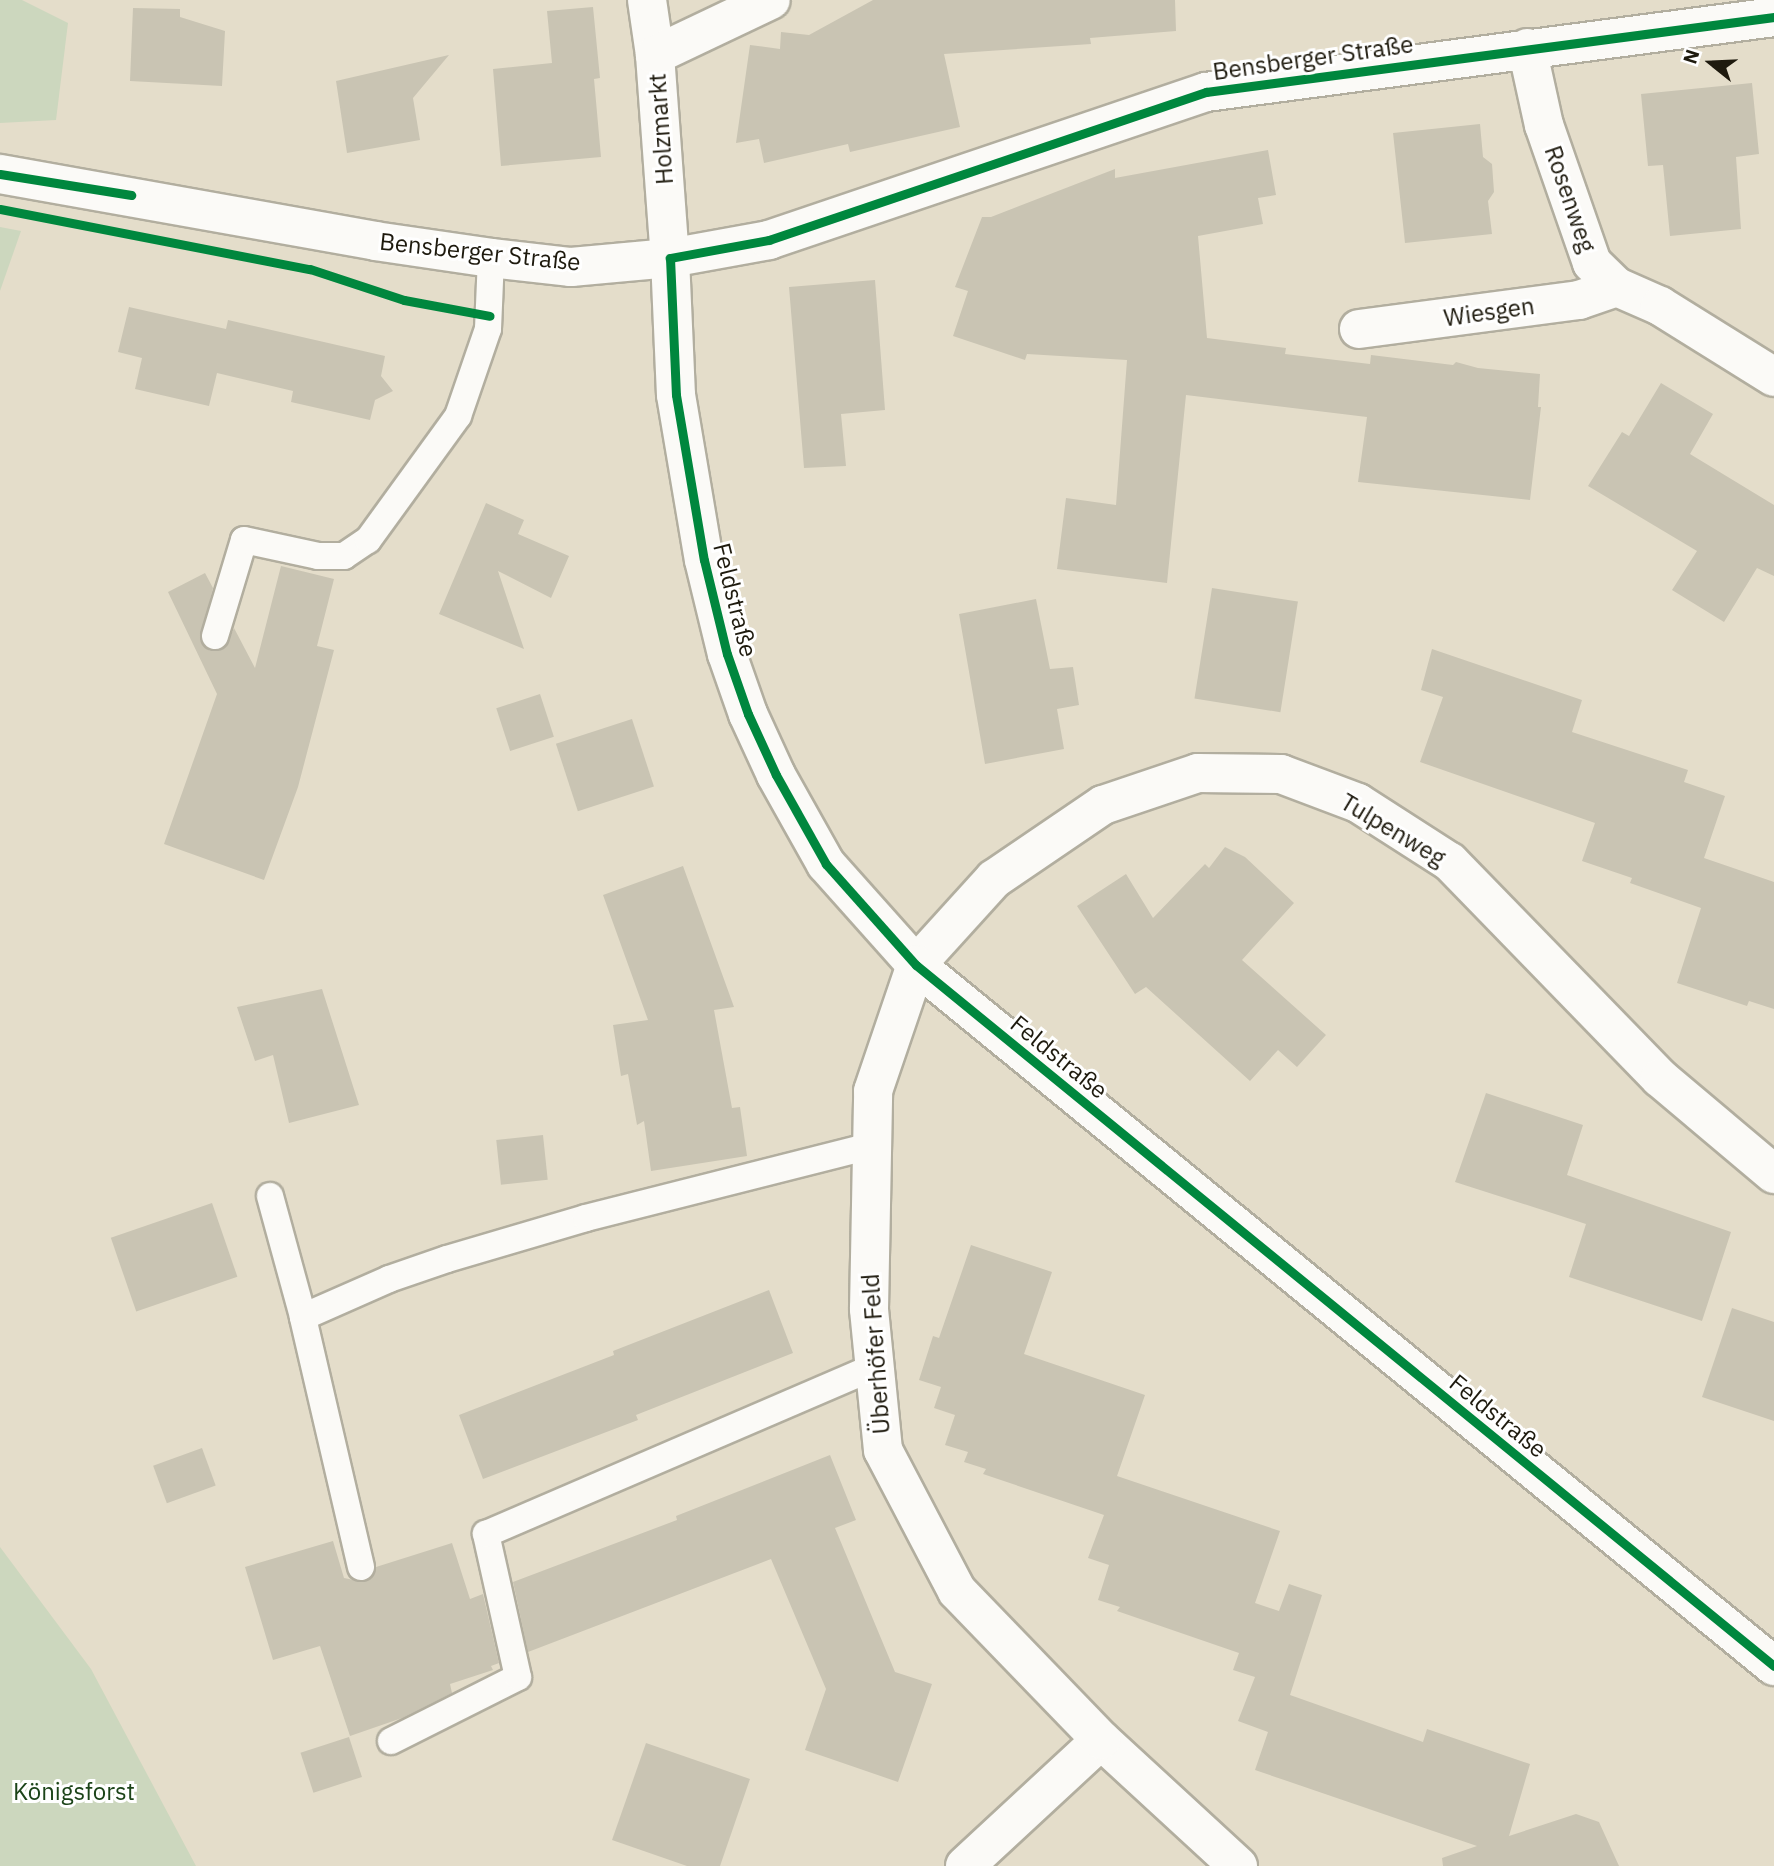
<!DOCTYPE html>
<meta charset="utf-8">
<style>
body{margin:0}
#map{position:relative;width:1774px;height:1866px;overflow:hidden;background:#e4ddca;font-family:"IBM Plex Sans",sans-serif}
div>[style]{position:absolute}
.green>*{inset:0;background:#ccd7be}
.building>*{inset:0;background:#c9c4b3;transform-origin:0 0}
.roads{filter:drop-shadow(2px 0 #b2ae9f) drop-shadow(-2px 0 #b2ae9f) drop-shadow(0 2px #b2ae9f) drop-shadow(0 -2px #b2ae9f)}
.service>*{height:26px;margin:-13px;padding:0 13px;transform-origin:13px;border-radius:13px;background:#fbfaf7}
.minor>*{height:38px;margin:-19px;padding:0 19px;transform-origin:19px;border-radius:19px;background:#fbfaf7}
.secondary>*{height:38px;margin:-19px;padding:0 19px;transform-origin:19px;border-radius:19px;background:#fbfaf7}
.cycleway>*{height:9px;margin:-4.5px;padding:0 4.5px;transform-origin:4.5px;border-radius:4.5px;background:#00873e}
span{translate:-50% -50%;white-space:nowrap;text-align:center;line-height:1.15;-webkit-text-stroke:6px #fff;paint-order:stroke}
.street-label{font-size:24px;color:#1e1a0e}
.park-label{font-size:24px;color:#1c4419}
.north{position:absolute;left:1676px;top:28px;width:70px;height:70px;-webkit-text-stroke:5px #fff;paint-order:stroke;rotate:288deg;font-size:19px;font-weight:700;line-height:28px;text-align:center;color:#1e1a0e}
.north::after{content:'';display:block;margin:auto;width:24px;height:32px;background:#1e1a0e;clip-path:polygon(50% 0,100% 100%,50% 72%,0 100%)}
</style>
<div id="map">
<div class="green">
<i style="clip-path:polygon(0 0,22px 0,68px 23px,56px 120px,0 123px)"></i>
<i style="clip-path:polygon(0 227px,21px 231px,0 291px)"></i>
<i style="clip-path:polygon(0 1547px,91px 1669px,196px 1866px,0 1866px)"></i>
</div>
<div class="building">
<i style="clip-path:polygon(873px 0,1175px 0,1176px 31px,1090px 38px,1091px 44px,944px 54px,960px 127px,850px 152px,848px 144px,764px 163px,759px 139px,736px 143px,750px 45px,780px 49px,781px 32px,809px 35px)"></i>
<i style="clip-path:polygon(593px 7px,600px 78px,594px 79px,601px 157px,501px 166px,493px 69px,552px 63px,547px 11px)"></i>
<i style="clip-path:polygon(133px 8px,180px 9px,180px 17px,225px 31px,222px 86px,130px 81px)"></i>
<i style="clip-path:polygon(449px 55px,413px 98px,420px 140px,347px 153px,336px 81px)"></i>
<i style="clip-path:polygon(1752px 83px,1759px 154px,1736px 157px,1741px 229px,1670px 236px,1663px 165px,1648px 166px,1641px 94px)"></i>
<i style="clip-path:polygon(1480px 124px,1483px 157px,1492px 164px,1494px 192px,1488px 201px,1492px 234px,1405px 243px,1393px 133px)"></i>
<i style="clip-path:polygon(1268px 150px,1276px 195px,1258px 198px,1263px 224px,1198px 236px,1207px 338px,1286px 348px,1285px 354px,1370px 364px,1371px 355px,1453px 365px,1456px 362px,1478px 368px,1540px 374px,1538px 407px,1541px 407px,1530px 500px,1358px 482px,1367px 417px,1186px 395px,1167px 583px,1057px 569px,1066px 498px,1116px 505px,1127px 360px,1027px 354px,1025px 360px,953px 336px,968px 291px,955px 287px,982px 217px,991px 217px,1115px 169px,1115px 178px)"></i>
<i style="clip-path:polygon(875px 280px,885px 410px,841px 414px,846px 466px,804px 468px,789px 287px)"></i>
<i style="clip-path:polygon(129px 307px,226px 329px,228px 320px,385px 356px,381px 376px,393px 391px,375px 400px,370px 420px,291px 402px,293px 391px,217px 373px,209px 406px,135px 389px,142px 358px,118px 352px)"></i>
<i style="clip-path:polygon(1661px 383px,1713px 414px,1690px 454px,1774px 505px,1774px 576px,1757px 568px,1724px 622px,1672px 590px,1697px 551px,1588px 486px,1622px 432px,1629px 436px)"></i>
<i style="clip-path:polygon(486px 503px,524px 520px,518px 534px,569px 556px,551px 598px,498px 571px,524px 649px,439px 614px)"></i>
<i style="clip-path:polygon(281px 566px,334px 579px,317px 646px,334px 650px,298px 787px,264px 880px,164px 844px,217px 694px,168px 592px,205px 573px,213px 588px,200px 640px,210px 651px,219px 651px,226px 647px,234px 628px,255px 668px)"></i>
<i style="left:1212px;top:588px;width:87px;height:112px;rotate:9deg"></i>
<i style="clip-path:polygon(1036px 599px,1050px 669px,1073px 667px,1079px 705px,1057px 709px,1064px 749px,985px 764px,959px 614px)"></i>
<i style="clip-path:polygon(1432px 649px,1582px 700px,1572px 732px,1688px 770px,1684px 782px,1725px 796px,1704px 858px,1774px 882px,1774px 1009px,1749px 1001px,1747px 1006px,1677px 983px,1701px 908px,1630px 883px,1632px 878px,1582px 861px,1595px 823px,1420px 762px,1443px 697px,1421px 690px)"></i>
<i style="left:540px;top:694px;width:45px;height:46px;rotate:72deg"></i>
<i style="left:632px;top:719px;width:71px;height:80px;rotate:72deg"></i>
<i style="clip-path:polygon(1225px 847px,1245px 857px,1294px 903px,1242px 960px,1326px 1035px,1297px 1067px,1278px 1050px,1250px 1081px,1146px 987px,1135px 994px,1077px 906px,1126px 874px,1153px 918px,1205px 864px,1209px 868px)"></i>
<i style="clip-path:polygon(683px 866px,734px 1007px,714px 1010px,732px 1108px,740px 1107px,747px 1156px,651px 1171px,644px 1121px,637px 1125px,628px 1074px,621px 1076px,613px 1025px,648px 1020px,603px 895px)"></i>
<i style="clip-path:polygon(322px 989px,359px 1105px,289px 1123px,273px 1055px,255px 1061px,237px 1007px)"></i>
<i style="clip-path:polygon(1486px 1093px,1583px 1125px,1567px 1175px,1731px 1232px,1702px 1321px,1569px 1277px,1586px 1224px,1455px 1182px)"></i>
<i style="left:543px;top:1135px;width:45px;height:47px;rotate:84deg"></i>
<i style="left:212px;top:1203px;width:78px;height:107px;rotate:71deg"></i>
<i style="clip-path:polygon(971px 1245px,1052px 1272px,1024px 1354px,1145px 1395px,1117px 1476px,1280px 1531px,1255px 1603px,1279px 1611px,1289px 1584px,1322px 1595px,1290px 1695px,1423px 1742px,1427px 1729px,1530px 1764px,1509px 1836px,1576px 1814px,1599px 1822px,1619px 1866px,1443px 1866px,1442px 1858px,1477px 1846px,1255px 1770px,1268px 1732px,1238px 1721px,1255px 1677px,1233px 1670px,1239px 1653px,1117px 1611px,1120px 1607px,1098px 1600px,1109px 1565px,1088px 1558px,1104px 1515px,983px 1474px,986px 1469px,964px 1462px,968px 1452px,945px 1445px,955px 1415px,934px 1408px,941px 1387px,919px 1380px,933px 1336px,939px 1338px)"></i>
<i style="clip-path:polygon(769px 1290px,793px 1353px,636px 1415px,638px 1420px,483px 1479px,459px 1415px,614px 1355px,613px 1351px)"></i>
<i style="clip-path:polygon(1732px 1308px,1774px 1322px,1774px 1421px,1702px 1397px)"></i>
<i style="left:202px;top:1448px;width:40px;height:52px;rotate:70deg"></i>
<i style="clip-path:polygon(830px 1455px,856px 1520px,835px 1528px,895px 1672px,932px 1684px,898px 1782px,805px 1750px,826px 1689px,771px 1559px,528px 1652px,513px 1582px,677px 1520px,676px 1516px)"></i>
<i style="clip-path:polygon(333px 1541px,344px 1578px,364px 1582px,372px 1578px,376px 1567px,452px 1543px,470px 1599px,483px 1594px,499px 1663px,491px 1666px,493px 1670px,450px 1684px,452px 1693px,402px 1718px,350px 1736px,320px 1646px,273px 1660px,245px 1567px)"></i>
<i style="left:349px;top:1737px;width:42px;height:51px;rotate:72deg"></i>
<i style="clip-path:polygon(646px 1743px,750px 1779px,720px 1866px,687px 1866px,612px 1840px)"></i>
</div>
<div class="roads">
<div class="service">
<i style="left:215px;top:636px;width:100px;rotate:-73.2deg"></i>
<i style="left:244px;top:540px;width:76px;rotate:12.2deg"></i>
<i style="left:318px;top:556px;width:26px"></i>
<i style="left:344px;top:556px;width:29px;rotate:-34deg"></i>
<i style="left:368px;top:540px;width:153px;rotate:-54deg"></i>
<i style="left:458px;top:416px;width:92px;rotate:-71deg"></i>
<i style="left:488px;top:329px;width:71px;rotate:-87.6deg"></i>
<i style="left:270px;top:1196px;width:125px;rotate:74.7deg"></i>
<i style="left:361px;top:1567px;width:257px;rotate:-103.1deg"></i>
<i style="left:303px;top:1317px;width:94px;rotate:-23.8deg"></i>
<i style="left:389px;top:1279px;width:61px;rotate:-19deg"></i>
<i style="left:447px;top:1259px;width:145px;rotate:-16.4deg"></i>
<i style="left:586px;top:1218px;width:294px;rotate:-14.2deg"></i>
<i style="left:391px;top:1741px;width:142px;rotate:-26.7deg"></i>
<i style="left:518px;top:1677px;width:147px;rotate:-102.6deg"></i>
<i style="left:486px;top:1534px;width:422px;rotate:-23.3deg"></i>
</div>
<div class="minor">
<i style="left:647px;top:0;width:56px;rotate:81.7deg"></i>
<i style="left:655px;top:55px;width:204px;rotate:85.8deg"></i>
<i style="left:1527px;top:48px;width:79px;rotate:77.6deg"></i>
<i style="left:1544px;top:125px;width:146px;rotate:70.8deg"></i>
<i style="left:1592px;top:263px;width:35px;rotate:44deg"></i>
<i style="left:1617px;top:287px;width:47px;rotate:23.8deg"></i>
<i style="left:1660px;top:306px;width:134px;rotate:31.9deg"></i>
<i style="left:655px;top:55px;width:128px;rotate:-25.4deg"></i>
<i style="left:1359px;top:329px;width:222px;rotate:-7.5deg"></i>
<i style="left:1579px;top:300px;width:40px;rotate:-18.9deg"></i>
<i style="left:965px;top:1866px;width:185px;rotate:-42.8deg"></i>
<i style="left:1238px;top:1866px;width:186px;rotate:-137.4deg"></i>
<i style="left:1101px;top:1740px;width:207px;rotate:-134deg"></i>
<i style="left:957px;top:1591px;width:159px;rotate:-117.7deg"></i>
<i style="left:883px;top:1450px;width:142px;rotate:-95.7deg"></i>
<i style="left:869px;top:1309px;width:218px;rotate:-88.9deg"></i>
<i style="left:873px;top:1091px;width:133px;rotate:-71.2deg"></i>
<i style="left:916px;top:965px;width:116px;rotate:-47.8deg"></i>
<i style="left:994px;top:879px;width:132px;rotate:-34.2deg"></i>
<i style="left:1103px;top:805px;width:100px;rotate:-18.6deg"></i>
<i style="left:1198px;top:773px;width:83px;rotate:0.7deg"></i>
<i style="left:1281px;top:774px;width:82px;rotate:20.6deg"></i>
<i style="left:1358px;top:803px;width:109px;rotate:32.7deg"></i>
<i style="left:1450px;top:862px;width:301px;rotate:45.8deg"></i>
<i style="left:1660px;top:1078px;width:149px;rotate:40.1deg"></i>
</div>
<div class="secondary">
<i style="left:0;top:174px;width:381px;rotate:10.1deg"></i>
<i style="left:375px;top:241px;width:117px;rotate:8.3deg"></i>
<i style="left:491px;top:258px;width:81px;rotate:6.4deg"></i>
<i style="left:571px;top:267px;width:99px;rotate:-5.2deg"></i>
<i style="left:670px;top:258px;width:101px;rotate:-10.3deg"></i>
<i style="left:769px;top:240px;width:461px;rotate:-18.7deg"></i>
<i style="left:1206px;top:92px;width:573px;rotate:-7.52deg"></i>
<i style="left:670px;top:258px;width:137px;rotate:87.5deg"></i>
<i style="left:676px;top:395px;width:167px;rotate:80.4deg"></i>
<i style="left:704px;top:560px;width:97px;rotate:76.3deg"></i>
<i style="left:727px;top:654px;width:64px;rotate:70.7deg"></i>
<i style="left:748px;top:714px;width:67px;rotate:65.3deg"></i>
<i style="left:776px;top:775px;width:102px;rotate:60.7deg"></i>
<i style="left:826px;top:864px;width:135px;rotate:48.3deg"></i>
<i style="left:916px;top:965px;width:1108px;rotate:39.25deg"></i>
</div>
</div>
<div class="cycleway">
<i style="left:1774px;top:17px;width:573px;rotate:172.48deg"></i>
<i style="left:1206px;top:92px;width:461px;rotate:161.3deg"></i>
<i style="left:769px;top:240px;width:101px;rotate:169.7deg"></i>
<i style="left:670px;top:258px;width:137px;rotate:87.5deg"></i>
<i style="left:676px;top:395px;width:167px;rotate:80.4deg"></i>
<i style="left:704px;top:560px;width:97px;rotate:76.3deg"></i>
<i style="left:727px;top:654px;width:64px;rotate:70.7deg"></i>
<i style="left:748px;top:714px;width:67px;rotate:65.3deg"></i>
<i style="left:776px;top:775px;width:102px;rotate:60.7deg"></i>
<i style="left:826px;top:864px;width:135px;rotate:48.3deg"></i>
<i style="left:916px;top:965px;width:1108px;rotate:39.25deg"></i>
<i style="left:0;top:174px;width:133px;rotate:9.1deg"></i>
<i style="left:0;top:209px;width:316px;rotate:11deg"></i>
<i style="left:310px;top:269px;width:99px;rotate:18.3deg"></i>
<i style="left:404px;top:300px;width:87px;rotate:10.5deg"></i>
</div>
<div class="street-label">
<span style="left:1313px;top:58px;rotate:-8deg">Bensberger Straße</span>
<span style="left:661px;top:129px;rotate:-94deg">Holzmarkt</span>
<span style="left:1570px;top:199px;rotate:71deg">Rosenweg</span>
<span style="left:480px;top:252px;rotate:6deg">Bensberger Straße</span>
<span style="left:1489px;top:312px;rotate:-8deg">Wiesgen</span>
<span style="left:735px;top:600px;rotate:76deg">Feldstraße</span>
<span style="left:1393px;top:830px;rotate:31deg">Tulpenweg</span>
<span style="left:1059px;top:1057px;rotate:39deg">Feldstraße</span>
<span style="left:876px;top:1354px;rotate:-94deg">Überhöfer Feld</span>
<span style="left:1498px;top:1416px;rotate:39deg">Feldstraße</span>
</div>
<div class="park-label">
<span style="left:74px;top:1792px">Königsforst</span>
</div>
<div class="north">N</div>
</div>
